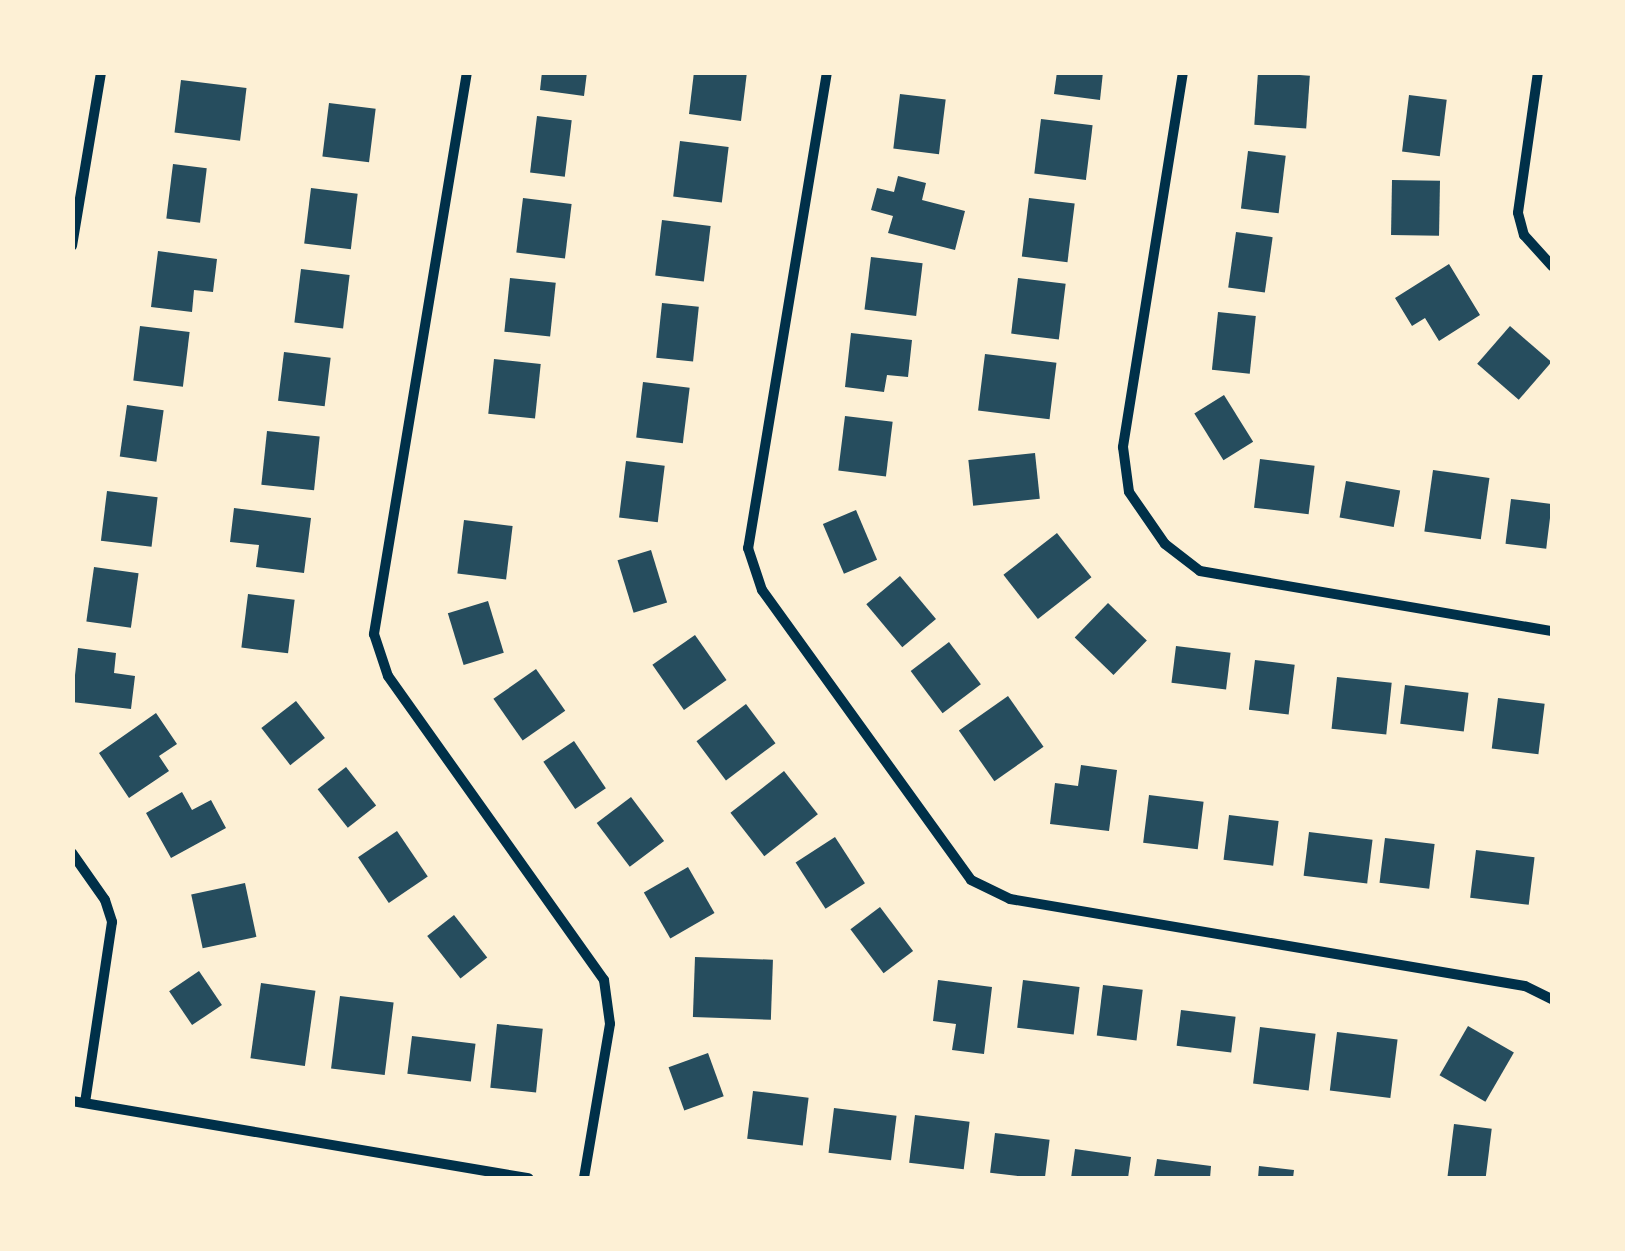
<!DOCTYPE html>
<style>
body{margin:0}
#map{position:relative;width:1625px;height:1251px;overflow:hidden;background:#fdf0d5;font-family:Spectral,serif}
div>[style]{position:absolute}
.building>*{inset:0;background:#264d5e;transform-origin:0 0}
.minor>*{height:10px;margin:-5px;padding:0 5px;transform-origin:5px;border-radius:5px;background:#003049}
span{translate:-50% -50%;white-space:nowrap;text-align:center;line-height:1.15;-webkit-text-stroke:8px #fdf0d5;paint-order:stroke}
.frame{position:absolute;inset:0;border:75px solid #fdf0d5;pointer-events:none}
</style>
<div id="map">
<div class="building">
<i style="clip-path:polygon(542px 72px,587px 72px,584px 96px,540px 90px)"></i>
<i style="clip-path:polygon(694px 72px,747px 72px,741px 121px,689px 114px)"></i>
<i style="clip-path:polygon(1057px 72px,1103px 72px,1100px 100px,1054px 94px)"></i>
<i style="left:1258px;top:72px;width:52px;height:53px;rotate:4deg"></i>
<i style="left:181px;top:80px;width:66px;height:53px;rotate:7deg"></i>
<i style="left:900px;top:94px;width:46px;height:55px;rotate:7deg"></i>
<i style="left:1409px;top:95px;width:38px;height:57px;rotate:7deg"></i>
<i style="left:329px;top:103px;width:47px;height:54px;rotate:7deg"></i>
<i style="left:537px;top:116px;width:35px;height:57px;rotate:7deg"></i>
<i style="left:1041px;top:119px;width:52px;height:55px;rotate:7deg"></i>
<i style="left:680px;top:141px;width:49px;height:56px;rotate:7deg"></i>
<i style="left:1248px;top:151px;width:38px;height:58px;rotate:7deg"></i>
<i style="left:173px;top:164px;width:34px;height:55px;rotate:7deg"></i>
<i style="clip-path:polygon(898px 176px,926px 183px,922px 200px,965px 211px,955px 250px,888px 233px,893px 216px,871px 210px,877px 188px,894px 192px)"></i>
<i style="left:1392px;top:180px;width:48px;height:55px;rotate:1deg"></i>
<i style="left:311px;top:188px;width:47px;height:56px;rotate:7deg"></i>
<i style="left:523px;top:198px;width:49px;height:55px;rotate:7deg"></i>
<i style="left:1029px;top:198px;width:46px;height:59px;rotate:7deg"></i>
<i style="left:662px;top:220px;width:49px;height:56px;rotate:7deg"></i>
<i style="left:1236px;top:232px;width:37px;height:56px;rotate:8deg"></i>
<i style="clip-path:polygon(158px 251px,217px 259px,213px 292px,194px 290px,192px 312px,151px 307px)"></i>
<i style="left:871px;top:257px;width:52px;height:53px;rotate:7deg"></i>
<i style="clip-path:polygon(1449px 264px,1480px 315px,1439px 341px,1425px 318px,1412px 326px,1395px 298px)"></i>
<i style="left:301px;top:269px;width:49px;height:54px;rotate:7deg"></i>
<i style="left:510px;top:278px;width:46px;height:54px;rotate:6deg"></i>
<i style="left:1018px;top:278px;width:48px;height:56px;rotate:7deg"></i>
<i style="left:662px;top:303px;width:37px;height:55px;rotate:6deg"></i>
<i style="left:1218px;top:312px;width:38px;height:58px;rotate:6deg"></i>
<i style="left:140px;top:326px;width:50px;height:55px;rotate:7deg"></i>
<i style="left:1510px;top:326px;width:55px;height:50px;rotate:41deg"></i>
<i style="clip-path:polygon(851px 333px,912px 340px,908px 377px,887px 375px,884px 392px,845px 387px)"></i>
<i style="left:284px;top:352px;width:47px;height:49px;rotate:7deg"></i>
<i style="left:985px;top:354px;width:72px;height:57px;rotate:7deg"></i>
<i style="left:494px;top:359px;width:47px;height:55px;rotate:6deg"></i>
<i style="left:643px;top:382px;width:47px;height:56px;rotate:7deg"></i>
<i style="left:1224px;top:395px;width:55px;height:35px;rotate:58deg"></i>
<i style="left:127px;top:405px;width:37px;height:52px;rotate:8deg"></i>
<i style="left:845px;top:416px;width:48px;height:55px;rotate:7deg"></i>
<i style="left:267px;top:431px;width:53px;height:54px;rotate:6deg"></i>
<i style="left:1035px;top:453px;width:46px;height:67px;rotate:84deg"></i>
<i style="left:1260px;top:459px;width:55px;height:49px;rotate:7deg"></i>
<i style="left:626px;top:461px;width:39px;height:57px;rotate:7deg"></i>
<i style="left:1433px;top:470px;width:57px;height:62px;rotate:8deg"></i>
<i style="left:1346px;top:481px;width:55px;height:37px;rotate:10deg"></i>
<i style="left:107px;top:491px;width:51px;height:50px;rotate:7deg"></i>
<i style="left:1511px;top:499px;width:41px;height:45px;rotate:7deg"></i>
<i style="clip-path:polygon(234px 508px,311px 518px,304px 573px,256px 567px,259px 545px,230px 542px)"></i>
<i style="left:856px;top:510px;width:54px;height:36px;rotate:67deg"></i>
<i style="left:464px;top:520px;width:49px;height:54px;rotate:7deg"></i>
<i style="left:1057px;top:533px;width:56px;height:68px;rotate:52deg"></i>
<i style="left:651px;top:550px;width:55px;height:35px;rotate:73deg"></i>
<i style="left:94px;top:567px;width:45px;height:55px;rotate:8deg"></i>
<i style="left:900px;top:576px;width:56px;height:44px;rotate:50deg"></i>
<i style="left:248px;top:594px;width:47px;height:54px;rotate:7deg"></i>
<i style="left:488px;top:601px;width:54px;height:42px;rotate:73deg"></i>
<i style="left:1108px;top:603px;width:54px;height:48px;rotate:44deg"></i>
<i style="left:695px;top:635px;width:55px;height:52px;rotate:55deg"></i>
<i style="left:949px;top:642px;width:53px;height:48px;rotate:53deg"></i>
<i style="left:1176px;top:646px;width:55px;height:37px;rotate:7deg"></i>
<i style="clip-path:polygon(78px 648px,116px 653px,114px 673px,135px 676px,131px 709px,72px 702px)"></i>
<i style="left:1255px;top:660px;width:40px;height:50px;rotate:7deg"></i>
<i style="left:536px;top:669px;width:51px;height:52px;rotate:55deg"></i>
<i style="left:1337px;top:677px;width:55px;height:52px;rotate:6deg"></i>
<i style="left:1405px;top:685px;width:64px;height:39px;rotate:7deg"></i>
<i style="left:1008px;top:696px;width:62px;height:60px;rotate:55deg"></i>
<i style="left:1498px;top:698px;width:47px;height:51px;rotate:7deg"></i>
<i style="left:296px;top:701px;width:47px;height:44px;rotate:52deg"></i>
<i style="left:746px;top:704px;width:49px;height:62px;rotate:53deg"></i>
<i style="clip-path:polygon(156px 713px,177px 744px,159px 756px,169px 771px,129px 798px,99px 753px)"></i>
<i style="left:574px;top:741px;width:57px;height:37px;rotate:56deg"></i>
<i style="clip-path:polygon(1081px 765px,1117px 770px,1109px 831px,1050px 824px,1055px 783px,1078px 786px)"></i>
<i style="left:346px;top:767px;width:49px;height:36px;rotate:52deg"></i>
<i style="left:784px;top:771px;width:55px;height:68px;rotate:52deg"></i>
<i style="clip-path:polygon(182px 792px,192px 810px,211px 800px,226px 828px,171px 858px,146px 813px)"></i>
<i style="left:1149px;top:795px;width:55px;height:48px;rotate:7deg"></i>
<i style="left:631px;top:797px;width:55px;height:43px;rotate:53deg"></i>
<i style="left:1229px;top:815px;width:50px;height:45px;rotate:7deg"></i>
<i style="left:397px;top:831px;width:55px;height:47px;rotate:56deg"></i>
<i style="left:1309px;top:832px;width:64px;height:44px;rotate:7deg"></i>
<i style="left:835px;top:837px;width:55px;height:47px;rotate:57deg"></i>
<i style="left:1385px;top:838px;width:50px;height:45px;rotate:7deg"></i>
<i style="left:1476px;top:850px;width:59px;height:48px;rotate:7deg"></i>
<i style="left:688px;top:867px;width:53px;height:51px;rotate:60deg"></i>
<i style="left:245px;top:883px;width:55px;height:55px;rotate:78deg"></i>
<i style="left:880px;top:907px;width:55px;height:37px;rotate:53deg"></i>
<i style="left:454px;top:915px;width:54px;height:34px;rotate:52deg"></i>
<i style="left:695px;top:957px;width:78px;height:60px;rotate:2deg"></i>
<i style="left:199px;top:971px;width:41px;height:36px;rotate:56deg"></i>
<i style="clip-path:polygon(938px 980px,992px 987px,984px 1054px,952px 1050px,956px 1024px,933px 1021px)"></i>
<i style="left:1023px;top:980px;width:57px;height:48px;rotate:7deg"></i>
<i style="left:261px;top:983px;width:55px;height:76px;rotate:8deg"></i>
<i style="left:1103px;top:985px;width:40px;height:51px;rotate:7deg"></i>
<i style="left:340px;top:996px;width:54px;height:73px;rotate:7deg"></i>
<i style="left:1181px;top:1010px;width:55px;height:36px;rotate:7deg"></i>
<i style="left:497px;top:1024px;width:46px;height:64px;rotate:6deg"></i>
<i style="left:1468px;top:1026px;width:53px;height:57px;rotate:30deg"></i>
<i style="left:1260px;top:1027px;width:56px;height:57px;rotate:7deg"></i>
<i style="left:1337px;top:1032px;width:61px;height:59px;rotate:7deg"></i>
<i style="left:412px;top:1036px;width:64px;height:38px;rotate:7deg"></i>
<i style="left:708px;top:1053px;width:46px;height:42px;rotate:70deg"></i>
<i style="left:753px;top:1091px;width:56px;height:48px;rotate:7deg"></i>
<i style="left:834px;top:1108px;width:63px;height:45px;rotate:7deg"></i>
<i style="left:915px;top:1115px;width:55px;height:48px;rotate:7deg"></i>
<i style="left:1454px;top:1124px;width:38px;height:54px;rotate:7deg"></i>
<i style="left:995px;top:1133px;width:55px;height:40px;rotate:7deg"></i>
<i style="clip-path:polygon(1075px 1149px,1131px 1157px,1128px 1178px,1071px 1178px)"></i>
<i style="clip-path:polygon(1157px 1159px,1211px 1166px,1210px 1178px,1154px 1178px)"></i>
<i style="clip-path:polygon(1259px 1166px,1294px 1170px,1293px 1178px,1258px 1178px)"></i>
</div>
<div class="minor">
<i style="left:467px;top:72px;width:570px;rotate:99.4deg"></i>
<i style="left:374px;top:634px;width:44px;rotate:71.6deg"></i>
<i style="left:388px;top:676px;width:373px;rotate:54.6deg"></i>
<i style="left:604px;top:980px;width:44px;rotate:82.2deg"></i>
<i style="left:610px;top:1024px;width:156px;rotate:99.6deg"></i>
<i style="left:827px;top:72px;width:483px;rotate:99.4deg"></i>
<i style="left:748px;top:548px;width:44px;rotate:71.6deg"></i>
<i style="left:762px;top:590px;width:357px;rotate:54.2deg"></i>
<i style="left:971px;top:880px;width:43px;rotate:26deg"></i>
<i style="left:1010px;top:899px;width:522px;rotate:9.59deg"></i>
<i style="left:1525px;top:986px;width:30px;rotate:26deg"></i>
<i style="left:1183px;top:72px;width:380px;rotate:99.1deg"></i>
<i style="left:1123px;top:447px;width:45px;rotate:82.4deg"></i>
<i style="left:1129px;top:492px;width:63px;rotate:55.3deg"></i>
<i style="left:1165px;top:544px;width:44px;rotate:37.6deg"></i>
<i style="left:1200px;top:571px;width:357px;rotate:9.7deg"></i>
<i style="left:1538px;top:72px;width:142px;rotate:98.1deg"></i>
<i style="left:1518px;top:213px;width:23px;rotate:75deg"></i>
<i style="left:1524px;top:235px;width:42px;rotate:47.9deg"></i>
<i style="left:72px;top:246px;width:176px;rotate:-80.5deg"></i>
<i style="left:72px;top:853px;width:57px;rotate:54.9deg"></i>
<i style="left:105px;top:900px;width:23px;rotate:72deg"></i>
<i style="left:112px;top:922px;width:183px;rotate:98.5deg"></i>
<i style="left:72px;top:1101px;width:463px;rotate:9.6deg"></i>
</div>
<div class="frame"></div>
</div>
